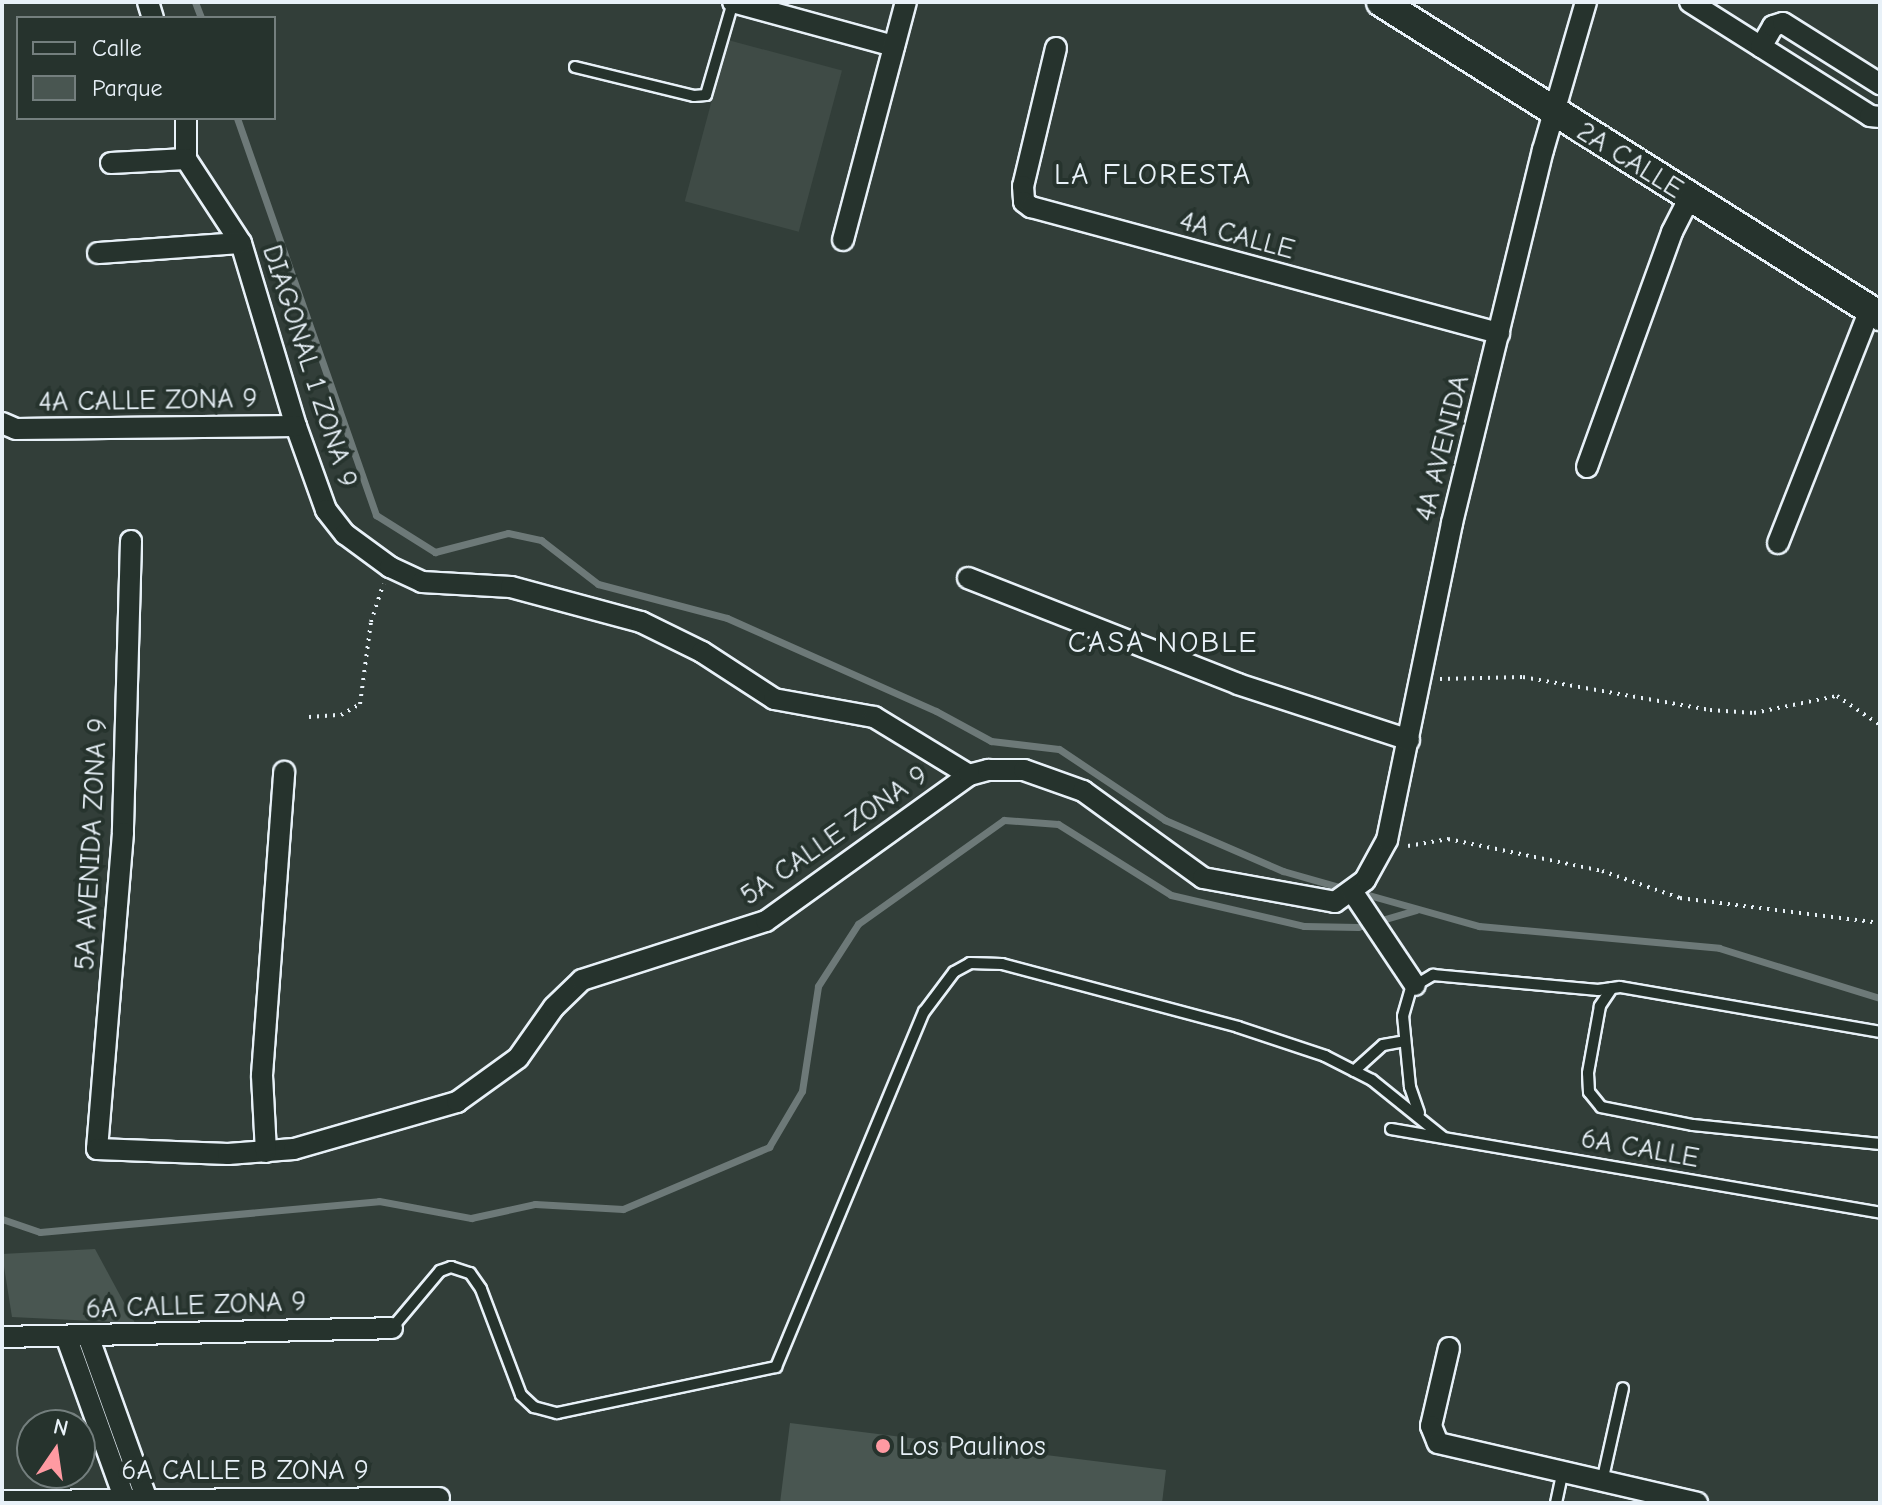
<!DOCTYPE html>
<style>
body{margin:0}
#map{position:relative;width:1882px;height:1505px;overflow:hidden;background:#323e39;font-family:"Comic Neue",sans-serif}
div>[style]{position:absolute}
.built>*{inset:0;background:#3f4b46;transform-origin:0 0}
.green>*{inset:0;background:#495651}
.stream>*{height:7px;margin:-3.5px;padding:0 3.5px;transform-origin:3.5px;border-radius:3.5px;background:#6d7978}
.path>*{height:4px;margin-top:-2px;transform-origin:0;background:repeating-linear-gradient(90deg,#e8f1f8 0 2px,transparent 0 8px)}
.roads{filter:drop-shadow(2px 0 #e8f1f8) drop-shadow(-2px 0 #e8f1f8) drop-shadow(0 2px #e8f1f8) drop-shadow(0 -2px #e8f1f8)}
.lane>*{height:10px;margin:-5px;padding:0 5px;transform-origin:5px;border-radius:5px;background:#26332d}
.street>*{height:20px;margin:-10px;padding:0 10px;transform-origin:10px;border-radius:10px;background:#26332d}
.secondary>*{height:28px;margin:-14px;padding:0 14px;transform-origin:14px;border-radius:14px;background:#26332d}
.dots>*{width:22px;height:22px;translate:-50% -50%;box-sizing:border-box;border:4px solid #26332d;border-radius:50%}
span{translate:-50% -50%;white-space:nowrap;text-align:center;line-height:1.15;-webkit-text-stroke:8px #26332d;paint-order:stroke}
.street-label{font-size:28px;color:#e8f1f8}
.poi-label{font-size:28px;color:#e8f1f8}
.left{translate:0 -50%;text-align:left}
.neighbourhood-label{font-size:30px;color:#e8f1f8;letter-spacing:2px}
.frame{position:absolute;inset:0;border:4px solid #e8f1f8;pointer-events:none}
.legend{position:absolute;left:16px;top:16px;width:260px;height:104px;box-sizing:border-box;background:#26332d;border:2px solid #747f7e;margin:0;padding:10px 14px;list-style:none;font-size:24px;color:#e8f1f8}
.legend li{display:flex;align-items:center;gap:16px;height:40px}
.legend b{width:40px;border:2px solid #747f7e}
.north{position:absolute;left:16px;top:1409px;width:80px;height:80px;box-sizing:border-box;background:#26332d;border:2px solid #747f7e;border-radius:50%;rotate:13deg;font-size:22px;font-weight:700;line-height:32px;text-align:center;color:#e8f1f8}
.north::after{content:'';display:block;margin:auto;width:28px;height:36px;background:#ff9aa2;clip-path:polygon(50% 0,100% 100%,50% 72%,0 100%)}
</style>
<div id="map">
<div class="built">
<i style="left:728px;top:40px;width:118px;height:167px;rotate:15deg"></i>
</div>
<div class="green">
<i style="clip-path:polygon(95px 1249px,135px 1323px,12px 1317px,2px 1254px)"></i>
<i style="clip-path:polygon(790px 1423px,1166px 1470px,1162px 1503px,780px 1503px)"></i>
</div>
<div class="stream">
<i style="left:195px;top:2px;width:17px;rotate:69deg"></i>
<i style="left:237px;top:118px;width:421px;rotate:70.7deg"></i>
<i style="left:376px;top:515px;width:70px;rotate:32.1deg"></i>
<i style="left:435px;top:552px;width:75px;rotate:-14.6deg"></i>
<i style="left:508px;top:533px;width:34px;rotate:12deg"></i>
<i style="left:541px;top:540px;width:72px;rotate:37.7deg"></i>
<i style="left:598px;top:584px;width:133px;rotate:14.8deg"></i>
<i style="left:727px;top:618px;width:229px;rotate:24deg"></i>
<i style="left:936px;top:711px;width:63px;rotate:28.6deg"></i>
<i style="left:991px;top:741px;width:68px;rotate:6.7deg"></i>
<i style="left:1059px;top:749px;width:128px;rotate:33.8deg"></i>
<i style="left:1165px;top:820px;width:129px;rotate:23.4deg"></i>
<i style="left:1283px;top:871px;width:66px;rotate:15.9deg"></i>
<i style="left:1358px;top:892px;width:126px;rotate:15.7deg"></i>
<i style="left:1479px;top:926px;width:241px;rotate:5.2deg"></i>
<i style="left:1719px;top:948px;width:169px;rotate:17.3deg"></i>
<i style="left:2px;top:1219px;width:40px;rotate:18.9deg"></i>
<i style="left:40px;top:1232px;width:340px;rotate:-5.2deg"></i>
<i style="left:379px;top:1201px;width:94px;rotate:10.5deg"></i>
<i style="left:471px;top:1218px;width:66px;rotate:-12.3deg"></i>
<i style="left:535px;top:1204px;width:88px;rotate:3.3deg"></i>
<i style="left:623px;top:1209px;width:159px;rotate:-23deg"></i>
<i style="left:769px;top:1147px;width:65px;rotate:-59.5deg"></i>
<i style="left:802px;top:1091px;width:106px;rotate:-81.3deg"></i>
<i style="left:818px;top:986px;width:74px;rotate:-57.2deg"></i>
<i style="left:858px;top:924px;width:179px;rotate:-35.5deg"></i>
<i style="left:1004px;top:820px;width:54px;rotate:4.2deg"></i>
<i style="left:1058px;top:824px;width:133px;rotate:32.1deg"></i>
<i style="left:1171px;top:895px;width:137px;rotate:13.1deg"></i>
<i style="left:1304px;top:926px;width:54px;rotate:1.1deg"></i>
<i style="left:1358px;top:927px;width:60px;rotate:-16.3deg"></i>
</div>
<div class="path">
<i style="left:1440px;top:679px;width:83px;rotate:-1.4deg"></i>
<i style="left:1523px;top:677px;width:190px;rotate:10deg"></i>
<i style="left:1710px;top:710px;width:44px;rotate:3.9deg"></i>
<i style="left:1754px;top:713px;width:85px;rotate:-11.6deg"></i>
<i style="left:1837px;top:696px;width:52px;rotate:34deg"></i>
<i style="left:309px;top:717px;width:32px;rotate:-4deg"></i>
<i style="left:341px;top:715px;width:22px;rotate:-30deg"></i>
<i style="left:360px;top:704px;width:83px;rotate:-82.4deg"></i>
<i style="left:371px;top:622px;width:40px;rotate:-72deg"></i>
<i style="left:1408px;top:846px;width:41px;rotate:-9.9deg"></i>
<i style="left:1448px;top:839px;width:157px;rotate:11.7deg"></i>
<i style="left:1602px;top:871px;width:83px;rotate:19.1deg"></i>
<i style="left:1680px;top:898px;width:202px;rotate:7.1deg"></i>
</div>
<div class="roads">
<div class="lane">
<i style="left:575px;top:67px;width:122px;rotate:13.7deg"></i>
<i style="left:694px;top:96px;width:12px;rotate:-5deg"></i>
<i style="left:706px;top:95px;width:97px;rotate:-73.8deg"></i>
<i style="left:1612px;top:988px;width:22px;rotate:124deg"></i>
<i style="left:1600px;top:1006px;width:68px;rotate:100.2deg"></i>
<i style="left:1588px;top:1073px;width:19px;rotate:87deg"></i>
<i style="left:1589px;top:1092px;width:19px;rotate:51deg"></i>
<i style="left:1601px;top:1107px;width:94px;rotate:11.1deg"></i>
<i style="left:1693px;top:1125px;width:188px;rotate:5.8deg"></i>
<i style="left:1354px;top:1071px;width:39px;rotate:-42deg"></i>
<i style="left:1383px;top:1045px;width:22px;rotate:-10deg"></i>
<i style="left:1419px;top:1113px;width:28px;rotate:-109deg"></i>
<i style="left:1410px;top:1087px;width:71px;rotate:-95.6deg"></i>
<i style="left:1403px;top:1016px;width:29px;rotate:-74deg"></i>
<i style="left:1411px;top:988px;width:26px;rotate:-31deg"></i>
<i style="left:1433px;top:975px;width:166px;rotate:5.2deg"></i>
<i style="left:1598px;top:990px;width:22px;rotate:-8deg"></i>
<i style="left:1620px;top:987px;width:264px;rotate:9.8deg"></i>
<i style="left:1391px;top:1129px;width:496px;rotate:9.7deg"></i>
<i style="left:392px;top:1328px;width:75px;rotate:-49.9deg"></i>
<i style="left:440px;top:1271px;width:12px;rotate:-20deg"></i>
<i style="left:451px;top:1267px;width:20px;rotate:18deg"></i>
<i style="left:470px;top:1273px;width:19px;rotate:55deg"></i>
<i style="left:481px;top:1289px;width:113px;rotate:69.3deg"></i>
<i style="left:521px;top:1395px;width:18px;rotate:43deg"></i>
<i style="left:534px;top:1407px;width:24px;rotate:15deg"></i>
<i style="left:557px;top:1413px;width:224px;rotate:-11.9deg"></i>
<i style="left:776px;top:1367px;width:385px;rotate:-67.4deg"></i>
<i style="left:924px;top:1012px;width:50px;rotate:-53.1deg"></i>
<i style="left:954px;top:972px;width:18px;rotate:-29deg"></i>
<i style="left:970px;top:963px;width:32px;rotate:2deg"></i>
<i style="left:1002px;top:964px;width:244px;rotate:14.9deg"></i>
<i style="left:1238px;top:1027px;width:92px;rotate:18.4deg"></i>
<i style="left:1325px;top:1056px;width:53px;rotate:27.1deg"></i>
<i style="left:1372px;top:1080px;width:92px;rotate:38.9deg"></i>
<i style="left:1602px;top:1482px;width:96px;rotate:-77.4deg"></i>
<i style="left:1556px;top:1503px;width:30px;rotate:-78deg"></i>
</div>
<div class="street">
<i style="left:148px;top:2px;width:17px;rotate:73deg"></i>
<i style="left:733px;top:2px;width:167px;rotate:15.3deg"></i>
<i style="left:1690px;top:2px;width:213px;rotate:32.3deg"></i>
<i style="left:1870px;top:116px;width:10px;rotate:6deg"></i>
<i style="left:1761px;top:47px;width:24px;rotate:-60deg"></i>
<i style="left:1773px;top:26px;width:10px;rotate:-17deg"></i>
<i style="left:1783px;top:23px;width:115px;rotate:32.2deg"></i>
<i style="left:1056px;top:48px;width:142px;rotate:103.4deg"></i>
<i style="left:1023px;top:186px;width:16px;rotate:86deg"></i>
<i style="left:1024px;top:202px;width:9px;rotate:36deg"></i>
<i style="left:1031px;top:207px;width:485px;rotate:15.1deg"></i>
<i style="left:186px;top:118px;width:41px;rotate:90deg"></i>
<i style="left:186px;top:159px;width:100px;rotate:56.8deg"></i>
<i style="left:241px;top:243px;width:191px;rotate:73.3deg"></i>
<i style="left:296px;top:426px;width:89px;rotate:70.3deg"></i>
<i style="left:326px;top:510px;width:31px;rotate:52deg"></i>
<i style="left:345px;top:534px;width:56px;rotate:36.3deg"></i>
<i style="left:390px;top:567px;width:35px;rotate:25deg"></i>
<i style="left:422px;top:582px;width:89px;rotate:3.2deg"></i>
<i style="left:511px;top:587px;width:135px;rotate:15.1deg"></i>
<i style="left:641px;top:622px;width:68px;rotate:26.2deg"></i>
<i style="left:702px;top:652px;width:86px;rotate:33.1deg"></i>
<i style="left:774px;top:699px;width:102px;rotate:10.2deg"></i>
<i style="left:874px;top:717px;width:111px;rotate:31.4deg"></i>
<i style="left:111px;top:163px;width:75px;rotate:-3.1deg"></i>
<i style="left:843px;top:240px;width:246px;rotate:-75.2deg"></i>
<i style="left:98px;top:253px;width:143px;rotate:-4deg"></i>
<i style="left:2px;top:423px;width:15px;rotate:23deg"></i>
<i style="left:16px;top:429px;width:280px;rotate:-0.6deg"></i>
<i style="left:1587px;top:467px;width:250px;rotate:-70.1deg"></i>
<i style="left:1672px;top:232px;width:39px;rotate:-63deg"></i>
<i style="left:131px;top:541px;width:292px;rotate:91.6deg"></i>
<i style="left:123px;top:833px;width:317px;rotate:94.7deg"></i>
<i style="left:97px;top:1149px;width:131px;rotate:2.2deg"></i>
<i style="left:228px;top:1154px;width:66px;rotate:-4.3deg"></i>
<i style="left:294px;top:1149px;width:170px;rotate:-16.1deg"></i>
<i style="left:457px;top:1102px;width:75px;rotate:-35.8deg"></i>
<i style="left:518px;top:1058px;width:62px;rotate:-54.8deg"></i>
<i style="left:554px;top:1007px;width:39px;rotate:-44deg"></i>
<i style="left:582px;top:980px;width:193px;rotate:-17.8deg"></i>
<i style="left:766px;top:921px;width:250px;rotate:-35.7deg"></i>
<i style="left:969px;top:775px;width:20px;rotate:-15deg"></i>
<i style="left:988px;top:770px;width:36px"></i>
<i style="left:1024px;top:770px;width:63px;rotate:19.6deg"></i>
<i style="left:1083px;top:791px;width:148px;rotate:35.9deg"></i>
<i style="left:1203px;top:878px;width:134px;rotate:10.3deg"></i>
<i style="left:1335px;top:902px;width:37px;rotate:-36deg"></i>
<i style="left:1365px;top:880px;width:46px;rotate:-61.2deg"></i>
<i style="left:1387px;top:840px;width:324px;rotate:-78.4deg"></i>
<i style="left:1452px;top:523px;width:384px;rotate:-76.3deg"></i>
<i style="left:1543px;top:150px;width:154px;rotate:-73.8deg"></i>
<i style="left:1778px;top:543px;width:251px;rotate:-68.5deg"></i>
<i style="left:968px;top:578px;width:290px;rotate:21.4deg"></i>
<i style="left:1238px;top:684px;width:180px;rotate:18.1deg"></i>
<i style="left:1352px;top:891px;width:113px;rotate:56.2deg"></i>
<i style="left:266px;top:1152px;width:77px;rotate:-93deg"></i>
<i style="left:262px;top:1075px;width:304px;rotate:-85.8deg"></i>
<i style="left:66px;top:1336px;width:177px;rotate:70.2deg"></i>
<i style="left:88px;top:1336px;width:177px;rotate:70.2deg"></i>
<i style="left:2px;top:1337px;width:390px;rotate:-1.3deg"></i>
<i style="left:1449px;top:1348px;width:80px;rotate:103deg"></i>
<i style="left:1431px;top:1426px;width:18px;rotate:68deg"></i>
<i style="left:1438px;top:1443px;width:266px;rotate:13deg"></i>
<i style="left:2px;top:1501px;width:437px;rotate:-0.4deg"></i>
</div>
<div class="secondary">
<i style="left:1381px;top:2px;width:590px;rotate:32.18deg"></i>
</div>
</div>
<div class="dots">
<i style="left:883px;top:1446px;background:#ff9aa2"></i>
</div>
<div class="street-label">
<span style="left:1630px;top:160px;rotate:32deg">2A CALLE</span>
<span style="left:1237px;top:235px;rotate:15deg">4A CALLE</span>
<span style="left:310px;top:366px;rotate:72deg">DIAGONAL 1 ZONA 9</span>
<span style="left:148px;top:400px;rotate:-1deg">4A CALLE ZONA 9</span>
<span style="left:1442px;top:448px;rotate:-76deg">4A AVENIDA</span>
<span style="left:834px;top:835px;rotate:-35deg">5A CALLE ZONA 9</span>
<span style="left:91px;top:844px;rotate:-87deg">5A AVENIDA ZONA 9</span>
<span style="left:1640px;top:1148px;rotate:10deg">6A CALLE</span>
<span style="left:196px;top:1305px;rotate:-2deg">6A CALLE ZONA 9</span>
<span style="left:245px;top:1470px">6A CALLE B ZONA 9</span>
</div>
<div class="poi-label">
<span class="left" style="left:899px;top:1446px">Los Paulinos</span>
</div>
<div class="neighbourhood-label">
<span style="left:1153px;top:175px">LA FLORESTA</span>
<span style="left:1163px;top:643px">CASA NOBLE</span>
</div>
<div class="frame"></div>
<ul class="legend">
<li><b style="height:10px;background:#26332d"></b>Calle</li>
<li><b style="height:22px;background:#495651"></b>Parque</li>
</ul>
<div class="north">N</div>
</div>
